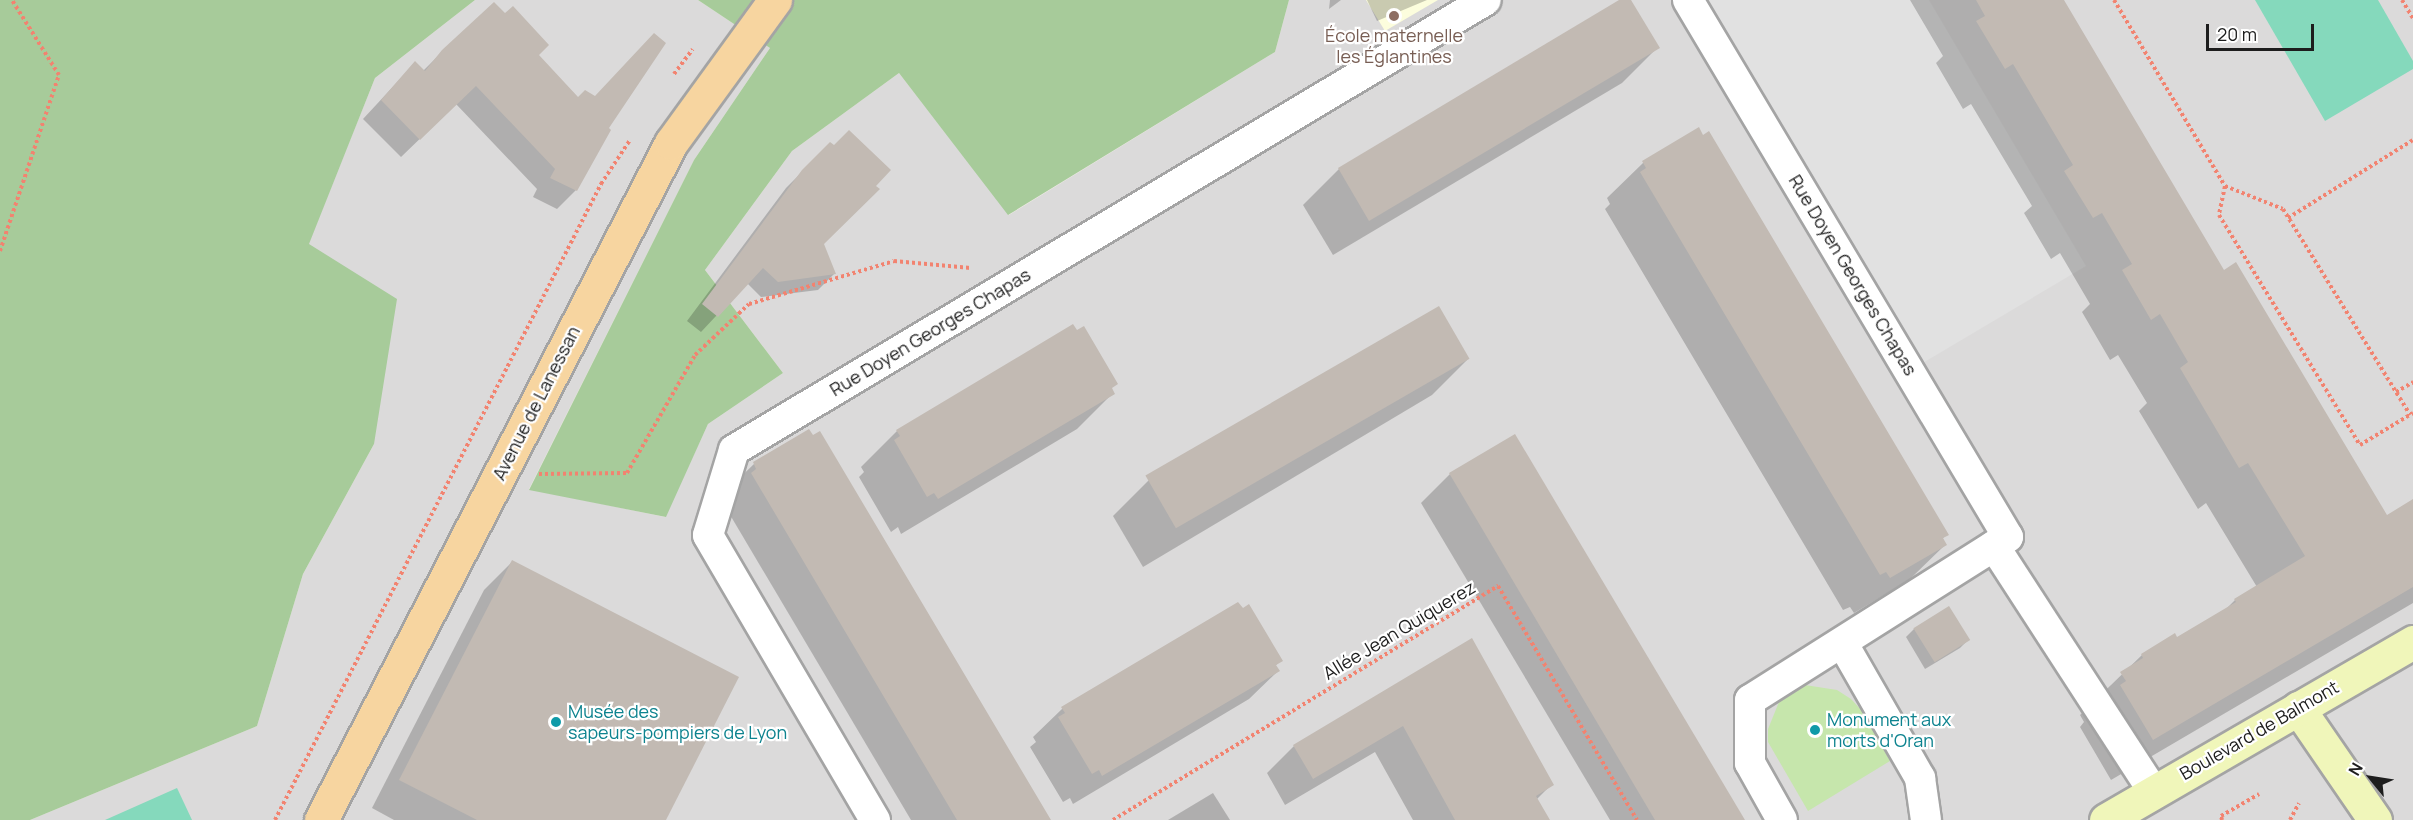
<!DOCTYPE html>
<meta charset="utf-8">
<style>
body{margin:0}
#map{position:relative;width:2413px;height:820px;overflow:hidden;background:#eeebe4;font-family:Manrope,sans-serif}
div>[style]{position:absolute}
.residential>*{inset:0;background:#dbdada}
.education>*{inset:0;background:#fcfddd}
.grass>*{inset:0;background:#c6e6ac}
.forest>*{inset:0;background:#a7cb9a}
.pitch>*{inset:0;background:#85d9bc}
.parking>*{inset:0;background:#e1e1e1}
.shadow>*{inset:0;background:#0003}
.building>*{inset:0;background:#c2bab3;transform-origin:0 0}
.path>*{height:4px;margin-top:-2px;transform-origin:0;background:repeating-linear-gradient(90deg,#f28370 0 3px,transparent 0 6px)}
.roads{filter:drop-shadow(2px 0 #a4a4a4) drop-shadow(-2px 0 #a4a4a4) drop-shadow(0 2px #a4a4a4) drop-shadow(0 -2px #a4a4a4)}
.street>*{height:30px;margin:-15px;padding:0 15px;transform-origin:15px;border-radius:15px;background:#fff}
.secondary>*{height:33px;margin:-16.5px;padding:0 16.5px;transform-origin:16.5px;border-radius:16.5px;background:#f0f6ba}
.primary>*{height:33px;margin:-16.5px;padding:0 16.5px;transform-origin:16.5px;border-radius:16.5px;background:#f7d5a0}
.dots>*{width:16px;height:16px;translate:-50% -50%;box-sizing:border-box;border:3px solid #fff;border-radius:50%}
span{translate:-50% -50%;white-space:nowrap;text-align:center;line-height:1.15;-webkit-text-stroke:4.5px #fff;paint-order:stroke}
.education-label{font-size:18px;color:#785e54}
.street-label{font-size:18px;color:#1d1d1d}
.culture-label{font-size:18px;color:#0d838f}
.left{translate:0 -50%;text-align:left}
.north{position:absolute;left:2341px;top:748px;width:60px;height:60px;-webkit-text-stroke:4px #fff;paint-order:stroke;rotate:300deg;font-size:16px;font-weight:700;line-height:24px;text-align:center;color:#1d1d1d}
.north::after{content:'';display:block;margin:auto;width:21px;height:27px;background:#1d1d1d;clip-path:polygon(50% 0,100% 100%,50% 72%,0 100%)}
.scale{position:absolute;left:2206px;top:24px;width:108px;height:27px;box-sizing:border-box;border:3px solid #1d1d1d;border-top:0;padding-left:8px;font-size:18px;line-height:21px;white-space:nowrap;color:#1d1d1d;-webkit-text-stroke:4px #fff;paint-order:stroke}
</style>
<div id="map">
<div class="residential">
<i style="clip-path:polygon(475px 0,698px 0,770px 48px,694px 160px,529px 489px,665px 517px,708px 424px,783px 373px,705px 270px,792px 151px,899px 73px,1009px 215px,1275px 52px,1289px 0,2413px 0,2413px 820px,30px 820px,257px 726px,303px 574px,374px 444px,308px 245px,375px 78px)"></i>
</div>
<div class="education">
<i style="clip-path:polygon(1366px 0,1438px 0,1385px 31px)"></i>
</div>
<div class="grass">
<i style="clip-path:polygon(1805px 685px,1837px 690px,1851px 699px,1864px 713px,1890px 761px,1808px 811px,1768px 742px,1768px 729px,1779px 702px)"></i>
</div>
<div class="forest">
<i style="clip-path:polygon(0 0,475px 0,375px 78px,309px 244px,397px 299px,374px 444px,303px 574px,257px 726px,30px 820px,0 820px)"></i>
<i style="clip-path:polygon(698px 0,1289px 0,1275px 52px,1008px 215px,899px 73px,792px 151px,705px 270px,783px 373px,708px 424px,666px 517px,529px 490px,694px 160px,770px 48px)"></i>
</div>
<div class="pitch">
<i style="clip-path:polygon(2255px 0,2378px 0,2413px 61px,2413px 69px,2325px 121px)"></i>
<i style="clip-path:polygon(177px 788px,192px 820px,105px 820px)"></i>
</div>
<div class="parking">
<i style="clip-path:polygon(1706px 0,1929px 0,2086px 266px,1921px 364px)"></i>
</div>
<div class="shadow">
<i style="clip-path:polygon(1330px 0,1341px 0,1329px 9px)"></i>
<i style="clip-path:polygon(1367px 0,1427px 0,1377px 21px)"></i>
<i style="clip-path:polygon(1622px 0,1629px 0,1658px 47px,1622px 83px,1333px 255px,1303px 205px,1339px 169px)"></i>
<i style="clip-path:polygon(1910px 0,2062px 0,2224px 272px,2386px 517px,2413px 501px,2413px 603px,2111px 780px,2080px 727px,2084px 722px,2080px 715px,2142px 655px,2177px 639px,2224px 611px,2235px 600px,2257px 587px,2206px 503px,2198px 509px,2139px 411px,2147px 403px,2118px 355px,2110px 360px,2082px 312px,2090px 304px,2060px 253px,2051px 259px,2024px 213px,2032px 206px,1971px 104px,1963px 109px,1936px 63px,1943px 56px)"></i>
<i style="clip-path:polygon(443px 51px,537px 55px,607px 128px,576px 190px,557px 209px,533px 197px,537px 189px,456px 104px,401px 157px,363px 119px,415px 63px,423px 71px)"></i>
<i style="clip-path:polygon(1698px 130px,1947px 534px,1942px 539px,1945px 545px,1909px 580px,1854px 613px,1850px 607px,1843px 610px,1605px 209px,1610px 204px,1607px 198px,1643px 163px)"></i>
<i style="clip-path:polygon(830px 144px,874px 186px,822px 244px,834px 274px,818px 290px,761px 297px,747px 283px,701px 332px,687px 321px,786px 188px)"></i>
<i style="clip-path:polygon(1468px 359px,1432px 395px,1143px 567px,1113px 516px,1149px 480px)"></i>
<i style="clip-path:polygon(1111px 389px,1113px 393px,1077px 429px,901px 534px,898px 527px,891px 532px,859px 477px,864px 472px,861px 467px,897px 431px)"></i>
<i style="clip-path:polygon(808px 431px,1049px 820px,911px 820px,723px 503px,725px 492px,754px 464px)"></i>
<i style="clip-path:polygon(1450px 474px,1743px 820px,1610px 820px,1421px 503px)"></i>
<i style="clip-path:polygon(512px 562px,664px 820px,394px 820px,372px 808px,484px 590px)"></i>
<i style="clip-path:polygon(1948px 608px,1968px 640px,1960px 648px,1925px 669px,1906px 637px,1914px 629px)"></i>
<i style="clip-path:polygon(1472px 640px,1552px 784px,1536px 800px,1548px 820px,1413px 820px,1375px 752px,1285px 805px,1267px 773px,1294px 746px)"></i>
<i style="clip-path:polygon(1281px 660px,1275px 666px,1278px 671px,1249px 699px,1073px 804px,1070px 798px,1063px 802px,1030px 747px,1036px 742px,1033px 737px,1062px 709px)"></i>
<i style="clip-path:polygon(1213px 793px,1230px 820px,1168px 820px)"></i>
</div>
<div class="building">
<i style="clip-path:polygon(1619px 0,1631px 0,1660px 48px,1369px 221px,1338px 168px)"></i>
<i style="clip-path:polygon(1976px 0,2064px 0,2224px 270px,2236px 262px,2387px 515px,2413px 499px,2413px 587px,2153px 740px,2120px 685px,2126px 681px,2120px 672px,2143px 658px,2141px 654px,2175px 633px,2177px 637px,2236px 602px,2234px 599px,2305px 556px,2248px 463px,2239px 468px,2180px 368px,2188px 362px,2160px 314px,2151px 320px,2122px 270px,2132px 264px,2102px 213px,2093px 218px,2064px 171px,2073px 165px,2013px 64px,2005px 69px,1976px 21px,1985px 16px)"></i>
<i style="clip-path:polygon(494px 2px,505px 13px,513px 6px,549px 45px,539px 55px,578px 97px,585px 90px,595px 96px,654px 33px,666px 43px,609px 128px,611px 130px,577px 191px,550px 178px,555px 169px,476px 86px,420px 140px,381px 100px,415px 61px,425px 71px,442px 50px)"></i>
<i style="clip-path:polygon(1699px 127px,1703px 135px,1709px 131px,1949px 535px,1943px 538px,1947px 545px,1890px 578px,1886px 572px,1880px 575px,1640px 172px,1646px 168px,1642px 161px)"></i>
<i style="clip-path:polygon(849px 130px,891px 170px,876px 186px,880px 189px,824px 244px,836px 274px,778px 282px,763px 268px,718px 317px,702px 304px,802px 170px,830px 142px,834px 145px)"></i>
<i style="left:1439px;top:306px;width:61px;height:339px;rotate:60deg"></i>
<i style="clip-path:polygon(1073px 324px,1077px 330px,1084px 326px,1118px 384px,1112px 388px,1115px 394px,938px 499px,934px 493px,927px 497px,894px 440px,900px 436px,896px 430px)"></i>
<i style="clip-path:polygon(809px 429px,813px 435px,820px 431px,1051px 820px,957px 820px,751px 473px,756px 469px,753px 462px)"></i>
<i style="clip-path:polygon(1515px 434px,1574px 533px,1745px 820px,1655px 820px,1449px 473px)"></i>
<i style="clip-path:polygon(512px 560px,739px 677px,666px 820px,477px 820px,399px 780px)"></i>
<i style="clip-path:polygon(1238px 602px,1243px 608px,1249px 604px,1283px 661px,1276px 665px,1280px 671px,1102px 776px,1099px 770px,1092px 774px,1058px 717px,1065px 713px,1061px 707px)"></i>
<i style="left:1949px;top:606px;width:40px;height:42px;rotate:58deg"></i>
<i style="clip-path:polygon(1472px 638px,1554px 785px,1536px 796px,1550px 820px,1455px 820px,1403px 726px,1313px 779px,1293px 745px)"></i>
</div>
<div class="path">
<i style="left:2114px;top:0;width:217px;rotate:59.2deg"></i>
<i style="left:2225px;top:186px;width:30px;rotate:102deg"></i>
<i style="left:2219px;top:215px;width:270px;rotate:58.5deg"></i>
<i style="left:2360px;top:445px;width:62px;rotate:-31.1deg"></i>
<i style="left:2402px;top:0;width:21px;rotate:59deg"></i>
<i style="left:674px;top:74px;width:31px;rotate:-53deg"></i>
<i style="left:2225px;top:186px;width:62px;rotate:21.6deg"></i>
<i style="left:2283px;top:209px;width:242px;rotate:58.3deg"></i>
<i style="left:2288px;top:218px;width:147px;rotate:-32deg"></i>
<i style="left:0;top:251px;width:186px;rotate:-71.5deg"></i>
<i style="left:59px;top:75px;width:89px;rotate:-122.1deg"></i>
<i style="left:2396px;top:392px;width:20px;rotate:-30deg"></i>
<i style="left:539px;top:474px;width:88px;rotate:-0.7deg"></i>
<i style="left:627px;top:473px;width:136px;rotate:-60deg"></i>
<i style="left:695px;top:355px;width:74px;rotate:-43.4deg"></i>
<i style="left:749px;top:304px;width:151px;rotate:-16.5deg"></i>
<i style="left:894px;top:261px;width:77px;rotate:5.2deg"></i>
<i style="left:275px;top:820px;width:715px;rotate:-62.86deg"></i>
<i style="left:601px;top:184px;width:53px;rotate:-56.6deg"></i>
<i style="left:1113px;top:820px;width:451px;rotate:-31.3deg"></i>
<i style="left:1498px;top:586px;width:272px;rotate:59.3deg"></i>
<i style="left:2222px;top:820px;width:4px;rotate:-104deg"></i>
<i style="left:2221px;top:816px;width:44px;rotate:-30.1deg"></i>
<i style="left:2290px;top:820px;width:19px;rotate:-62deg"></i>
</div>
<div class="roads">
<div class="street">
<i style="left:1688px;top:0;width:625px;rotate:59.21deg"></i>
<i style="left:2008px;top:537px;width:305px;rotate:147.7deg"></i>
<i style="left:1750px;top:700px;width:63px;rotate:90deg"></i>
<i style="left:1750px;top:763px;width:65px;rotate:60.7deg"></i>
<i style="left:1994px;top:546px;width:292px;rotate:57deg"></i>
<i style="left:1843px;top:644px;width:155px;rotate:60.1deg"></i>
<i style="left:1920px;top:778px;width:42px;rotate:81.9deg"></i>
<i style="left:875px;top:820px;width:330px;rotate:-120.4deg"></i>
<i style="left:708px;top:535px;width:89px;rotate:-73deg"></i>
<i style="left:734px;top:450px;width:876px;rotate:-30.9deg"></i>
</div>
<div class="secondary">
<i style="left:2298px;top:708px;width:136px;rotate:55.5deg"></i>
<i style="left:2106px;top:820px;width:355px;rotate:-30.1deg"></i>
</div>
<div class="primary">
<i style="left:321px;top:820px;width:762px;rotate:-62.66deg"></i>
<i style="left:671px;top:143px;width:177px;rotate:-54deg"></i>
</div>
</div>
<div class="dots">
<i style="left:1394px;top:16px;background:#8d6e63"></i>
<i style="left:556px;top:722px;background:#0f9aa8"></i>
<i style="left:1815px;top:730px;background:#0f9aa8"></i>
</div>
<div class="education-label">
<span style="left:1394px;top:46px">École maternelle<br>les Églantines</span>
</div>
<div class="street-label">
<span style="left:1853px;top:275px;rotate:59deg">Rue Doyen Georges Chapas</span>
<span style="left:930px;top:332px;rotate:-31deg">Rue Doyen Georges Chapas</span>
<span style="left:536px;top:403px;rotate:-63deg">Avenue de Lanessan</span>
<span style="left:1399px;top:630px;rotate:-31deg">Allée Jean Quiquerez</span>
<span style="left:2259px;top:730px;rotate:-30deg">Boulevard de Balmont</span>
</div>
<div class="culture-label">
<span class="left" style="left:568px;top:722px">Musée des<br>sapeurs-pompiers de Lyon</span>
<span class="left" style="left:1827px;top:730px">Monument aux<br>morts d'Oran</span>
</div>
<div class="north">N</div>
<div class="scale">20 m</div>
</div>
